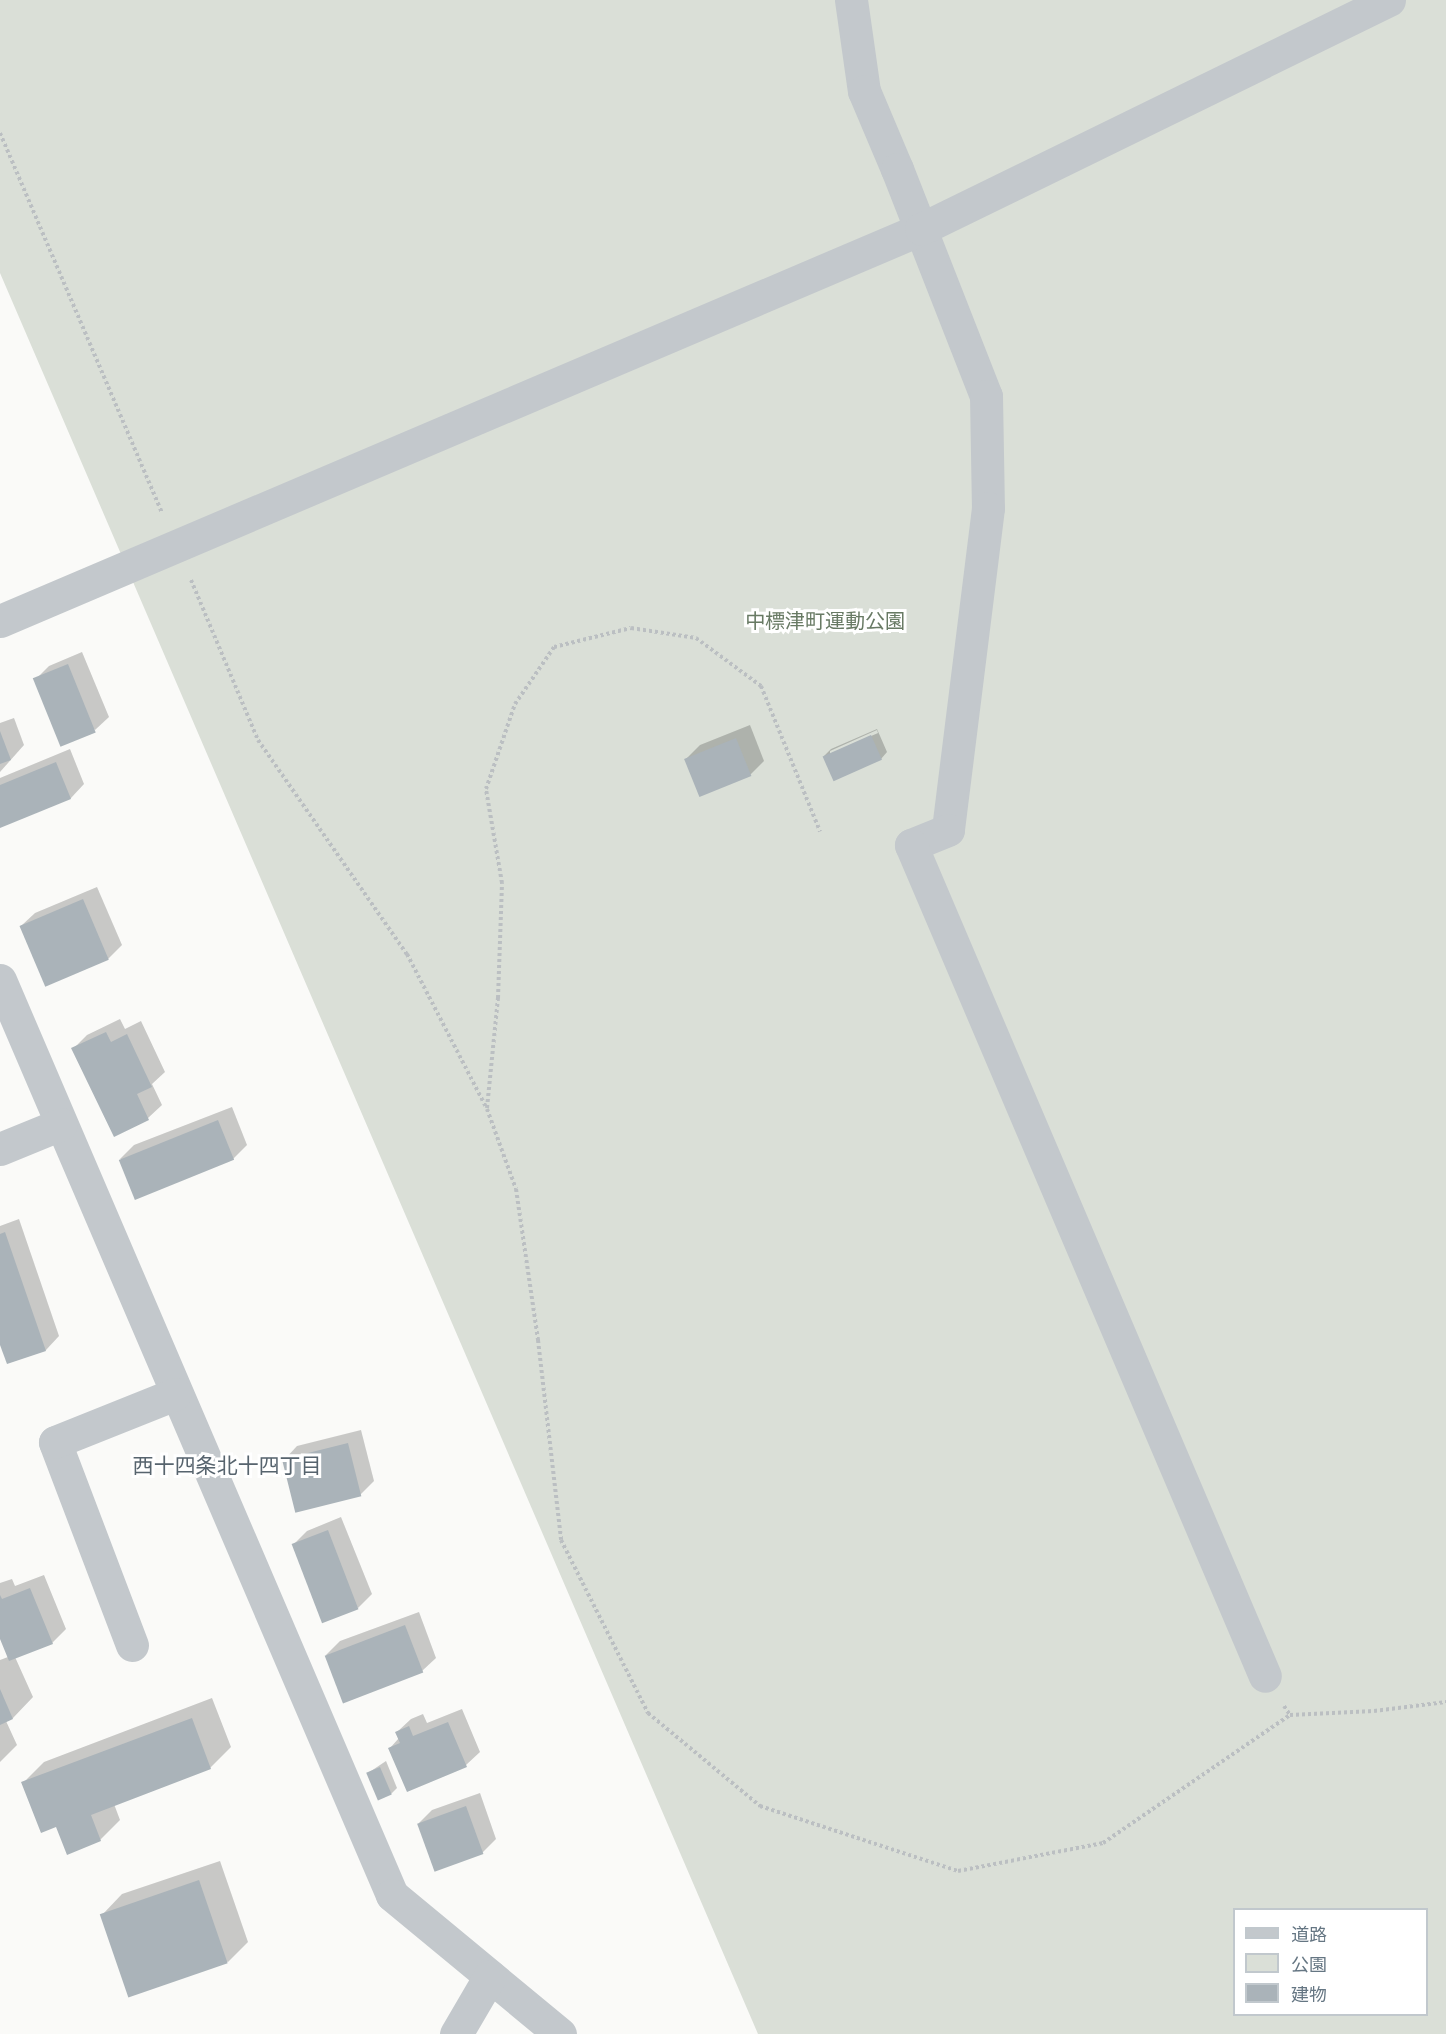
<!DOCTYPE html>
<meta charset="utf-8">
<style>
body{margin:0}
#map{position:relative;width:1446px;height:2034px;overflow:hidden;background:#fafaf8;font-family:"Fira Sans Condensed","Noto Sans JP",sans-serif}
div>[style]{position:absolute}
.green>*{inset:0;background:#dadfd7}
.shadow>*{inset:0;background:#0003}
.building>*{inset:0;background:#aab3b9;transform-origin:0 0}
.path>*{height:4px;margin-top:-2px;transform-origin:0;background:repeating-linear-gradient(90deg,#bbbfc2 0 3px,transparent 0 6px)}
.minor>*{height:33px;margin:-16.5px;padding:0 16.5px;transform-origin:16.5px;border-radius:16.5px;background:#c3c8cc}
span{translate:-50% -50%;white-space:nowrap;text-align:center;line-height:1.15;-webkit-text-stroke:6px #fff;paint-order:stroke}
.park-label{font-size:20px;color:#687a64}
.neighbourhood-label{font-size:21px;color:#57646e}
.legend{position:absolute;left:1233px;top:1908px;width:195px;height:108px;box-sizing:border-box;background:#fff;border:2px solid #c1c8cd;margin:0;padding:8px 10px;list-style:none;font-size:18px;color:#657683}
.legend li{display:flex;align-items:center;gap:12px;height:30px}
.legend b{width:30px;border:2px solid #c1c8cd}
</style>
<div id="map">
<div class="green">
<i style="clip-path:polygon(evenodd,0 0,1446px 0,1446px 2034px,758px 2034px,0 273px,0 0,1234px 1910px,1426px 1910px,1426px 2014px,1234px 2014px,1234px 1910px)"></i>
</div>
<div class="shadow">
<i style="clip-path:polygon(82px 652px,109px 717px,95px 730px,35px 680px,49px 666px)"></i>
<i style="clip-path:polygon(14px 718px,24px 745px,0 772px,0 723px)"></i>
<i style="clip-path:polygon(750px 725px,764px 761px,750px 775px,686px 759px,700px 745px)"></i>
<i style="clip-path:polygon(evenodd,877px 729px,887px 752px,881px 759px,824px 756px,831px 749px,877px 729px,877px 730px,878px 733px,830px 754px,830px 751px,877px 730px)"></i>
<i style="clip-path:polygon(70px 749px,84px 784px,71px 798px,0 826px,0 778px)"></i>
<i style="clip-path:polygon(97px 887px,122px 945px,108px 959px,21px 926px,35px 913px)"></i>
<i style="clip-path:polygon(120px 1019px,125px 1029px,141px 1021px,165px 1072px,152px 1084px,162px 1105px,148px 1118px,115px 1135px,73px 1049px,87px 1035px)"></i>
<i style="clip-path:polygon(232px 1107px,247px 1145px,233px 1159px,120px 1159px,134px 1145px)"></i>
<i style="clip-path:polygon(19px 1219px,59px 1336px,46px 1350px,8px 1362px,0 1340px,0 1226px)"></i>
<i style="clip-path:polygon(361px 1430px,374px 1481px,360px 1495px,284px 1460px,297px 1446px)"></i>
<i style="clip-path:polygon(341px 1517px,372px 1594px,358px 1608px,294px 1544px,307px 1531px)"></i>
<i style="clip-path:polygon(44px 1575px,66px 1629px,52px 1643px,15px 1657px,33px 1697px,13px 1718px,6px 1721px,17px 1745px,0 1762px,0 1660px,8px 1657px,0 1635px,0 1583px,12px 1579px,15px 1586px)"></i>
<i style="clip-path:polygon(419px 1612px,436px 1658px,422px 1671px,326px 1655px,340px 1641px)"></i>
<i style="clip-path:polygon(212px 1698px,231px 1747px,210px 1768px,114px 1804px,120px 1820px,100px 1840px,57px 1825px,23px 1783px,44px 1762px)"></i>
<i style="clip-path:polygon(462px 1709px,480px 1752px,466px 1765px,408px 1790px,390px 1748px,399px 1738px,397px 1732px,411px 1719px,423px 1714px,427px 1723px)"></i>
<i style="clip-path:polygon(386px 1761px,397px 1788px,391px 1794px,368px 1773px)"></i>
<i style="clip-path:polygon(480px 1793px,496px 1839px,483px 1852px,435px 1869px,419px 1823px,432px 1810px)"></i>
<i style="clip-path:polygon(220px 1861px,248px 1942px,228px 1962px,102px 1915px,122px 1894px)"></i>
</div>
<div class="building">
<i style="left:68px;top:664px;width:74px;height:38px;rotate:68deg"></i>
<i style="clip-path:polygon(0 731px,11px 760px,0 764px)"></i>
<i style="left:871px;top:735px;width:27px;height:53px;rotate:66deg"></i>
<i style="left:736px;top:738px;width:41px;height:56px;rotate:68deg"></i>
<i style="clip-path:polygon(56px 762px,71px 799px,0 828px,0 785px)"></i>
<i style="left:83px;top:899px;width:66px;height:69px;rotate:67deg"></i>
<i style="clip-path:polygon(106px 1032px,111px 1042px,127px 1034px,152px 1087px,137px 1094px,149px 1120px,114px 1137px,71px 1048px)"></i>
<i style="left:218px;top:1120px;width:43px;height:107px;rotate:68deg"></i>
<i style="clip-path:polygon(5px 1232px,46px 1351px,7px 1364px,0 1345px,0 1234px)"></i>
<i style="left:348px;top:1443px;width:55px;height:68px;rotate:76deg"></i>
<i style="left:328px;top:1530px;width:85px;height:39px;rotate:69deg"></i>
<i style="clip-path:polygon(30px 1588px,53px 1644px,9px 1661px,0 1639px,0 1595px,2px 1599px)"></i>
<i style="left:405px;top:1625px;width:51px;height:86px;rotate:69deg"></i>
<i style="clip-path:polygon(0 1689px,13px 1719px,0 1725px)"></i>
<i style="clip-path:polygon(192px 1718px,211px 1769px,91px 1815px,101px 1841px,67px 1855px,56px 1827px,41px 1833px,21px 1782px)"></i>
<i style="clip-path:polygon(448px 1722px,467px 1767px,407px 1792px,388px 1748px,400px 1743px,395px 1732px,409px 1726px,413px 1736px)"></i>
<i style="left:380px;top:1767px;width:30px;height:15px;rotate:67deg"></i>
<i style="left:466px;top:1806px;width:51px;height:52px;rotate:70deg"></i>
<i style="left:199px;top:1880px;width:88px;height:105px;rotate:71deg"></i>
</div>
<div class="path">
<i style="left:0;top:133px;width:412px;rotate:66.9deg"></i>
<i style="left:191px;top:580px;width:173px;rotate:67.3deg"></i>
<i style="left:258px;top:740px;width:261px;rotate:55.2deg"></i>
<i style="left:407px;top:954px;width:174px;rotate:62.7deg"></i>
<i style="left:487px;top:1109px;width:85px;rotate:70.1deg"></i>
<i style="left:516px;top:1189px;width:153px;rotate:81.7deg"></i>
<i style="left:538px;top:1340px;width:201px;rotate:83.4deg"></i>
<i style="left:561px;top:1540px;width:194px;rotate:63.3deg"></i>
<i style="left:648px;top:1713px;width:146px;rotate:39.7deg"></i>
<i style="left:760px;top:1806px;width:208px;rotate:18.2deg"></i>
<i style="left:958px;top:1871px;width:148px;rotate:-10.9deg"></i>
<i style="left:1103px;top:1843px;width:227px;rotate:-34.4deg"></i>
<i style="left:487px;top:1108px;width:111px;rotate:-84.3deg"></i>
<i style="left:498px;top:998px;width:115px;rotate:-88deg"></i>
<i style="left:502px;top:883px;width:95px;rotate:-99.7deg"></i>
<i style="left:486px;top:789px;width:90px;rotate:-71.2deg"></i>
<i style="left:515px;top:704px;width:69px;rotate:-55.6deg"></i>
<i style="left:554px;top:647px;width:79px;rotate:-13.9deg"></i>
<i style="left:631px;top:628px;width:66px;rotate:8.7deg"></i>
<i style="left:696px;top:638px;width:81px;rotate:36.4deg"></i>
<i style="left:761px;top:686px;width:157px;rotate:67.9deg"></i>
<i style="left:1284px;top:1706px;width:11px;rotate:56deg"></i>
<i style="left:1290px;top:1715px;width:84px;rotate:-2.7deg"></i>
<i style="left:1374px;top:1711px;width:73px;rotate:-7.1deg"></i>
</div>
<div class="minor">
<i style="left:851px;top:0;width:92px;rotate:81.9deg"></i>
<i style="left:864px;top:91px;width:85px;rotate:67.1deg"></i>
<i style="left:897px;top:169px;width:244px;rotate:68.6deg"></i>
<i style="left:986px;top:396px;width:112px;rotate:89deg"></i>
<i style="left:988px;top:508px;width:324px;rotate:97.1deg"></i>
<i style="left:948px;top:830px;width:40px;rotate:158deg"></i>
<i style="left:911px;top:845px;width:903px;rotate:66.93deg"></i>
<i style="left:0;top:621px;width:1001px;rotate:-23.06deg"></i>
<i style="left:921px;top:229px;width:521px;rotate:-26.07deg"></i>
<i style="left:0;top:980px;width:995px;rotate:66.81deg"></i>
<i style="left:392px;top:1895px;width:218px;rotate:39.6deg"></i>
<i style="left:0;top:1149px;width:66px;rotate:-22.3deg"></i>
<i style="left:132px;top:1645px;width:217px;rotate:-110.8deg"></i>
<i style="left:55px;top:1442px;width:129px;rotate:-21.8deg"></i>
<i style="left:456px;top:2034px;width:67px;rotate:-59.6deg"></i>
</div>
<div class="park-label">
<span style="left:825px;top:621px">中標津町運動公園</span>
</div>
<div class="neighbourhood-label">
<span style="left:227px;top:1466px">西十四条北十四丁目</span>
</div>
<ul class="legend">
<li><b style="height:8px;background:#c3c8cc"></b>道路</li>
<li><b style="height:16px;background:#dadfd7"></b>公園</li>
<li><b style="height:16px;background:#aab3b9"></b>建物</li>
</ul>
</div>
